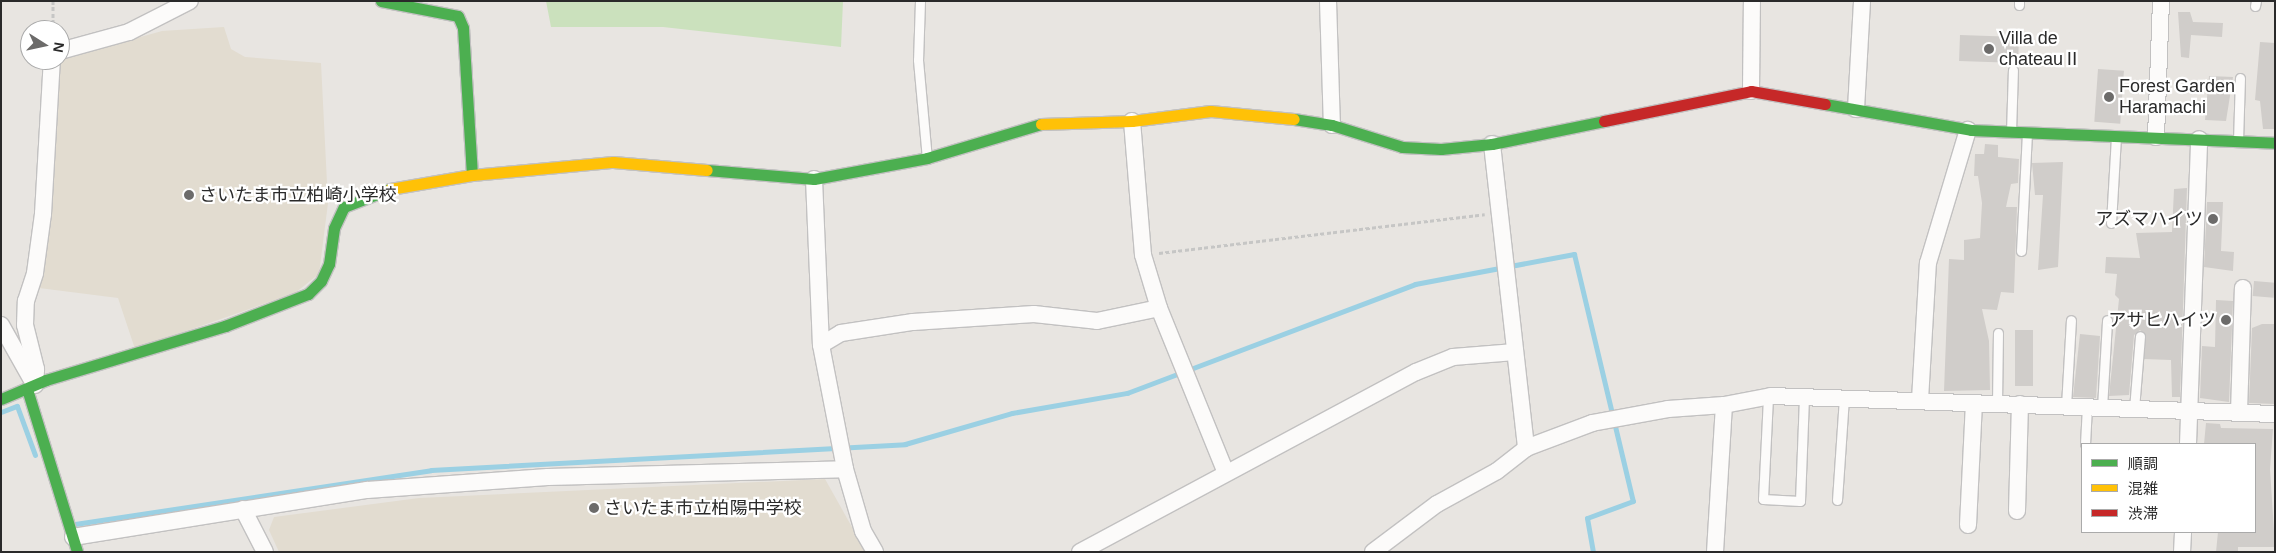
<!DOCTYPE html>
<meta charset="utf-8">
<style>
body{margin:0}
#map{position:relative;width:2276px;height:553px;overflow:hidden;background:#e8e5e1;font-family:Helvetica,"Noto Sans JP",sans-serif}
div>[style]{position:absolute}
.education>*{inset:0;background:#e2dcd0}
.green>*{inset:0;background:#cbe1bd}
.stream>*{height:5px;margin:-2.5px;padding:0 2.5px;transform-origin:2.5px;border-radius:2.5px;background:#9bd0e3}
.building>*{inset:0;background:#d0cdca;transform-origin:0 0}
.path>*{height:3px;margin-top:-1.5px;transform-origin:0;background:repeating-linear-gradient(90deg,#c6c6c5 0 4px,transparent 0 6.5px)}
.roads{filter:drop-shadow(1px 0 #c2c1c1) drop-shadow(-1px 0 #c2c1c1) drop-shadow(0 1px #c2c1c1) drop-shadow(0 -1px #c2c1c1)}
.lane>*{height:9px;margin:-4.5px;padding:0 4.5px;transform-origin:4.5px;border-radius:4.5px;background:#fcfbfa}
.street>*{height:16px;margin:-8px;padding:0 8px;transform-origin:8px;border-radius:8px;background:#fcfbfa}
.fast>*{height:11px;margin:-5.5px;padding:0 5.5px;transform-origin:5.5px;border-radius:5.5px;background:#4caf50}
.slow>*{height:11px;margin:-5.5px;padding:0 5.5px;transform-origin:5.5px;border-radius:5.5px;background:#ffc107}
.jam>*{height:11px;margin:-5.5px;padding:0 5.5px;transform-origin:5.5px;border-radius:5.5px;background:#c62828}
.dots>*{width:14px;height:14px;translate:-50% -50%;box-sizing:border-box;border:2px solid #fff;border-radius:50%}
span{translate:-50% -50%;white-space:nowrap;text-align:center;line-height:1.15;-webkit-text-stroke:4.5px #fff;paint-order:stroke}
.poi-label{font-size:18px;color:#2a2a2a}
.left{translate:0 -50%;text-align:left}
.right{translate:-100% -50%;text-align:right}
.frame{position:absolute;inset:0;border:2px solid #2a2a2a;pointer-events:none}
.legend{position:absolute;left:2081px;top:443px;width:175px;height:90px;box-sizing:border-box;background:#fff;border:1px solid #aaa;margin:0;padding:6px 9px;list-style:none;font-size:15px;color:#2a2a2a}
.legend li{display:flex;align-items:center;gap:10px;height:25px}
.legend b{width:25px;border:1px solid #aaa}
.north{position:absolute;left:20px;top:20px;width:50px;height:50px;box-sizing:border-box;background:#fff;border:1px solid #aaa;border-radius:50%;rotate:100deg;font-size:14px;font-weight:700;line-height:20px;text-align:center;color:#2a2a2a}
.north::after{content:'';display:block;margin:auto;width:18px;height:22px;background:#6c6b6a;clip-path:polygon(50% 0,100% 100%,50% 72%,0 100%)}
</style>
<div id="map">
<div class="education">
<i style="clip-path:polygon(224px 27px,231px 49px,245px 57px,321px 63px,328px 203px,319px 274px,295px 293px,135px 349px,118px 298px,39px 288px,58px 68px,65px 58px,162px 31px)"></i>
<i style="clip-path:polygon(825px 479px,866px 552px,279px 552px,269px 530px,274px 517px,419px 498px)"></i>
</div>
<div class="green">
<i style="clip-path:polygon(546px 1px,843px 1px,841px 47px,663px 27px,551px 27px)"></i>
</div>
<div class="stream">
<i style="left:1px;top:412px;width:17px;rotate:-21deg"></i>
<i style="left:17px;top:406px;width:52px;rotate:69.8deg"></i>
<i style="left:75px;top:524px;width:360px;rotate:-8.6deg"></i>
<i style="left:431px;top:470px;width:475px;rotate:-3.1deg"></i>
<i style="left:905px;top:444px;width:111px;rotate:-16.2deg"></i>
<i style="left:1012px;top:413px;width:117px;rotate:-9.9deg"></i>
<i style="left:1127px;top:393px;width:308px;rotate:-20.7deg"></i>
<i style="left:1415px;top:284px;width:162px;rotate:-10.7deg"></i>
<i style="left:1574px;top:254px;width:254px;rotate:76.6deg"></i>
<i style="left:1633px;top:501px;width:49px;rotate:159.7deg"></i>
<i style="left:1587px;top:518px;width:35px;rotate:80deg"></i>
</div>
<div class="building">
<i style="clip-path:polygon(2178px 12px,2190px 12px,2193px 22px,2223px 23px,2222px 37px,2191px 35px,2189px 58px,2181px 57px)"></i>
<i style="left:1960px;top:35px;width:59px;height:26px;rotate:2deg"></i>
<i style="clip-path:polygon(2260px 42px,2275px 43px,2275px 129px,2263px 129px,2260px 101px,2255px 100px)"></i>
<i style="left:2098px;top:69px;width:26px;height:53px;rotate:4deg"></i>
<i style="clip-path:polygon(2209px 76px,2233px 77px,2226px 121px,2205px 120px)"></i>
<i style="clip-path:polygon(1985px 144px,1998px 145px,1998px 157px,2019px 159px,2018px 183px,2011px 184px,2006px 207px,2017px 207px,2014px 293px,2001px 292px,1997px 310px,1982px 309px,1989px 341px,1990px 390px,1944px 391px,1949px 259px,1964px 260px,1964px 240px,1980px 238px,1982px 203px,1978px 176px,1974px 176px,1975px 154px,1984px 154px)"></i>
<i style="clip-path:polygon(2063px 162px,2058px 267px,2038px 270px,2043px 195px,2035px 195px,2032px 163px)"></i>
<i style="clip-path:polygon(2187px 188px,2180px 397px,2172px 397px,2171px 360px,2144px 359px,2146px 336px,2140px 330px,2134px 335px,2129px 395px,2109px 396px,2119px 299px,2115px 295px,2117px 274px,2105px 273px,2106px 257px,2140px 258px,2136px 233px,2172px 232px,2174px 189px)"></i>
<i style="clip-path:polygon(2207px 202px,2223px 202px,2221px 251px,2234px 252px,2233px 271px,2204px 267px)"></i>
<i style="left:2254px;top:281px;width:21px;height:15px;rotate:5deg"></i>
<i style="clip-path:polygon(2216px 300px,2233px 301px,2229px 402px,2200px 398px,2202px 346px,2215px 347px)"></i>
<i style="clip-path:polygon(2262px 324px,2275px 324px,2275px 404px,2249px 403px,2252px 328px)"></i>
<i style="left:2015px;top:330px;width:18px;height:56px"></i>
<i style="clip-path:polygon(2080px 334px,2100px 336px,2096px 398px,2073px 397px)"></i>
<i style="clip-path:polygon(2206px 423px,2220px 424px,2221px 428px,2273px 429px,2270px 469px,2275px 547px,2238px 547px,2238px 552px,2216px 552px,2218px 532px,2255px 532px,2255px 444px,2204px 444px)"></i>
</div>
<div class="path">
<i style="left:53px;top:30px;width:29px;rotate:-90deg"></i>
<i style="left:1159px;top:253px;width:328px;rotate:-6.8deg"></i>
</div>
<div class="roads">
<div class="lane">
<i style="left:920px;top:1px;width:59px;rotate:91.9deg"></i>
<i style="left:918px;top:60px;width:98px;rotate:84.8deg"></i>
<i style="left:2019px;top:5px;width:4px;rotate:-90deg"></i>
<i style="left:2255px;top:6px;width:5px;rotate:-79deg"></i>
<i style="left:2011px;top:132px;width:62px;rotate:-88.2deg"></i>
<i style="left:2238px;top:141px;width:63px;rotate:-88.2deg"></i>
<i style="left:2111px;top:223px;width:87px;rotate:-86.7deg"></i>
<i style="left:2021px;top:251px;width:118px;rotate:-87.1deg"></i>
<i style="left:1768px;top:397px;width:102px;rotate:92.8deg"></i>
<i style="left:1763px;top:499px;width:37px;rotate:3deg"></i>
<i style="left:1800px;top:501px;width:104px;rotate:-87.8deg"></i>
<i style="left:1997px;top:403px;width:70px;rotate:-89.2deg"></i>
<i style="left:2066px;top:406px;width:86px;rotate:-86.7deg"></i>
<i style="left:2102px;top:408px;width:88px;rotate:-86.7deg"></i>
<i style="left:2134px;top:409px;width:73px;rotate:-85.3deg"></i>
<i style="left:2085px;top:444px;width:37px;rotate:-87deg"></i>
<i style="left:1837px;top:500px;width:102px;rotate:-86.1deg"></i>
</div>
<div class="street">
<i style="left:1328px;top:1px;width:124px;rotate:88.2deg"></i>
<i style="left:60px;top:51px;width:72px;rotate:-15.4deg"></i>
<i style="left:129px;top:32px;width:68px;rotate:-26.9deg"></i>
<i style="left:1751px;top:91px;width:90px;rotate:-89.4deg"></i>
<i style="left:1856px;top:109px;width:108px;rotate:-86.8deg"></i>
<i style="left:1132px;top:121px;width:134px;rotate:85.3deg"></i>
<i style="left:1143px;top:255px;width:55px;rotate:73.2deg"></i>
<i style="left:1159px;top:308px;width:178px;rotate:67.9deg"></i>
<i style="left:2156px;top:137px;width:136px;rotate:-87.9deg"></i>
<i style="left:1492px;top:144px;width:306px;rotate:83.6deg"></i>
<i style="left:814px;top:179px;width:166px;rotate:87.6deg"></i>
<i style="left:821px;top:345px;width:126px;rotate:79deg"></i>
<i style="left:845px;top:469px;width:65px;rotate:73.8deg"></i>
<i style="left:863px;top:531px;width:24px;rotate:60deg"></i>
<i style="left:1px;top:325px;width:65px;rotate:60.7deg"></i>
<i style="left:821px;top:345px;width:23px;rotate:-31deg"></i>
<i style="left:841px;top:333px;width:73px;rotate:-8.7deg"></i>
<i style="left:913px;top:322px;width:121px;rotate:-3.8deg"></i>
<i style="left:1034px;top:314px;width:63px;rotate:6.3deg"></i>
<i style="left:1097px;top:321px;width:63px;rotate:-11.8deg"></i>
<i style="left:35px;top:385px;width:16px;rotate:-86deg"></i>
<i style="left:36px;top:369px;width:45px;rotate:-104deg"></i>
<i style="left:25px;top:325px;width:24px;rotate:-88deg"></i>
<i style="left:26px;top:301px;width:29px;rotate:-72deg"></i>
<i style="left:35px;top:273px;width:60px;rotate:-82.3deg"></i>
<i style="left:43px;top:214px;width:154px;rotate:-86.7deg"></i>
<i style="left:1920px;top:400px;width:137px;rotate:-86.7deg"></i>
<i style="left:1928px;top:263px;width:139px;rotate:-73.3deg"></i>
<i style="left:2239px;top:413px;width:125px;rotate:-88.2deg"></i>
<i style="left:2188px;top:444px;width:305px;rotate:-87.9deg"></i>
<i style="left:243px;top:509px;width:48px;rotate:62.9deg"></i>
<i style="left:2017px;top:511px;width:107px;rotate:-88.4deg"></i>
<i style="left:1968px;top:525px;width:122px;rotate:-87.2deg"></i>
<i style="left:73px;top:537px;width:298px;rotate:-9.1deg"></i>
<i style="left:367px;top:490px;width:181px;rotate:-4.1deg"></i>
<i style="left:548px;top:477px;width:297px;rotate:-1.5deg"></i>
<i style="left:1080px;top:552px;width:381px;rotate:-28.2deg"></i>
<i style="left:1416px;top:372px;width:40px;rotate:-22deg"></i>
<i style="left:1453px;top:357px;width:62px;rotate:-4.6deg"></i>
<i style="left:1373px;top:552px;width:80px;rotate:-36.9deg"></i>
<i style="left:1437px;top:504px;width:68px;rotate:-28.8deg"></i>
<i style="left:1497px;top:471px;width:37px;rotate:-38deg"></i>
<i style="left:1526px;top:448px;width:71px;rotate:-20.7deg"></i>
<i style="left:1592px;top:423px;width:77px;rotate:-10.4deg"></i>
<i style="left:1668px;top:409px;width:56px;rotate:-4.1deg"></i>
<i style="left:1724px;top:405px;width:48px;rotate:-10.8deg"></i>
<i style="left:1771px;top:396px;width:504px;rotate:2.05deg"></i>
<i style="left:1715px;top:552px;width:147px;rotate:-86.5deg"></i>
<i style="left:2182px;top:552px;width:20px;rotate:-87deg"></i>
</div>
<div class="fast">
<i style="left:381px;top:1px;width:78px;rotate:11deg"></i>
<i style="left:458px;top:16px;width:13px;rotate:67deg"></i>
<i style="left:463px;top:28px;width:147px;rotate:86.5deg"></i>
<i style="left:1825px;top:104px;width:148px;rotate:10.1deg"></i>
<i style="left:1971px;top:130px;width:304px;rotate:2.4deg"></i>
<i style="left:1294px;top:119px;width:38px;rotate:9deg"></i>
<i style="left:1332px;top:125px;width:73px;rotate:17.4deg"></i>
<i style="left:1402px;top:147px;width:39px;rotate:3deg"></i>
<i style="left:1441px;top:149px;width:51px;rotate:-5.6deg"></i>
<i style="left:1492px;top:144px;width:114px;rotate:-11.6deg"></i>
<i style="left:707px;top:170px;width:107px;rotate:4.8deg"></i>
<i style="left:814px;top:179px;width:115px;rotate:-10.5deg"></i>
<i style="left:927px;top:158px;width:119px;rotate:-16.6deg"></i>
<i style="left:27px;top:389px;width:170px;rotate:72.9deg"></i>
<i style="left:1px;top:399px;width:49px;rotate:-22.9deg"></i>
<i style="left:46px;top:380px;width:187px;rotate:-16.8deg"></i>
<i style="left:225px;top:326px;width:89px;rotate:-21.1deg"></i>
<i style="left:308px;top:294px;width:18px;rotate:-45deg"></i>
<i style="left:321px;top:281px;width:19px;rotate:-65deg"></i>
<i style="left:329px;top:264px;width:36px;rotate:-82deg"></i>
<i style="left:334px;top:228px;width:23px;rotate:-65deg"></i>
<i style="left:344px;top:207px;width:49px;rotate:-21.4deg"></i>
</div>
<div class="slow">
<i style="left:1041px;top:124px;width:91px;rotate:-1.9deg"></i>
<i style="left:1132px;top:121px;width:79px;rotate:-7.3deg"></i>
<i style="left:1210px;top:111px;width:84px;rotate:5.4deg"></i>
<i style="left:390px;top:189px;width:83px;rotate:-9.7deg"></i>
<i style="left:472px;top:175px;width:142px;rotate:-5.3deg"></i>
<i style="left:613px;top:162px;width:94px;rotate:4.9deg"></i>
</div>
<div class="jam">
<i style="left:1604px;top:121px;width:150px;rotate:-11.5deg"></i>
<i style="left:1751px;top:91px;width:75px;rotate:10deg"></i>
</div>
</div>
<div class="dots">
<i style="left:1989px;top:49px;background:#6c6b6a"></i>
<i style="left:2109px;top:97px;background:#6c6b6a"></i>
<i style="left:189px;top:195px;background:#6c6b6a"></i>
<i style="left:2213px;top:219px;background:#6c6b6a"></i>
<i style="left:2226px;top:320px;background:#6c6b6a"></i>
<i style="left:594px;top:508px;background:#6c6b6a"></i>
</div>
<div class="poi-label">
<span class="left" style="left:1999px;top:49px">Villa de<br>chateauⅡ</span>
<span class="left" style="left:2119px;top:97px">Forest Garden<br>Haramachi</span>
<span class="left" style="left:199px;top:195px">さいたま市立柏崎小学校</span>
<span class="right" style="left:2203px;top:219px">アズマハイツ</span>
<span class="right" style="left:2216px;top:320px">アサヒハイツ</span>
<span class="left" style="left:604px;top:508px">さいたま市立柏陽中学校</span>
</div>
<div class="frame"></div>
<ul class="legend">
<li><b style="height:6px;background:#4caf50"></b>順調</li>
<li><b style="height:6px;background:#ffc107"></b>混雑</li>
<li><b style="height:6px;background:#c62828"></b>渋滞</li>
</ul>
<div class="north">N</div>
</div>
